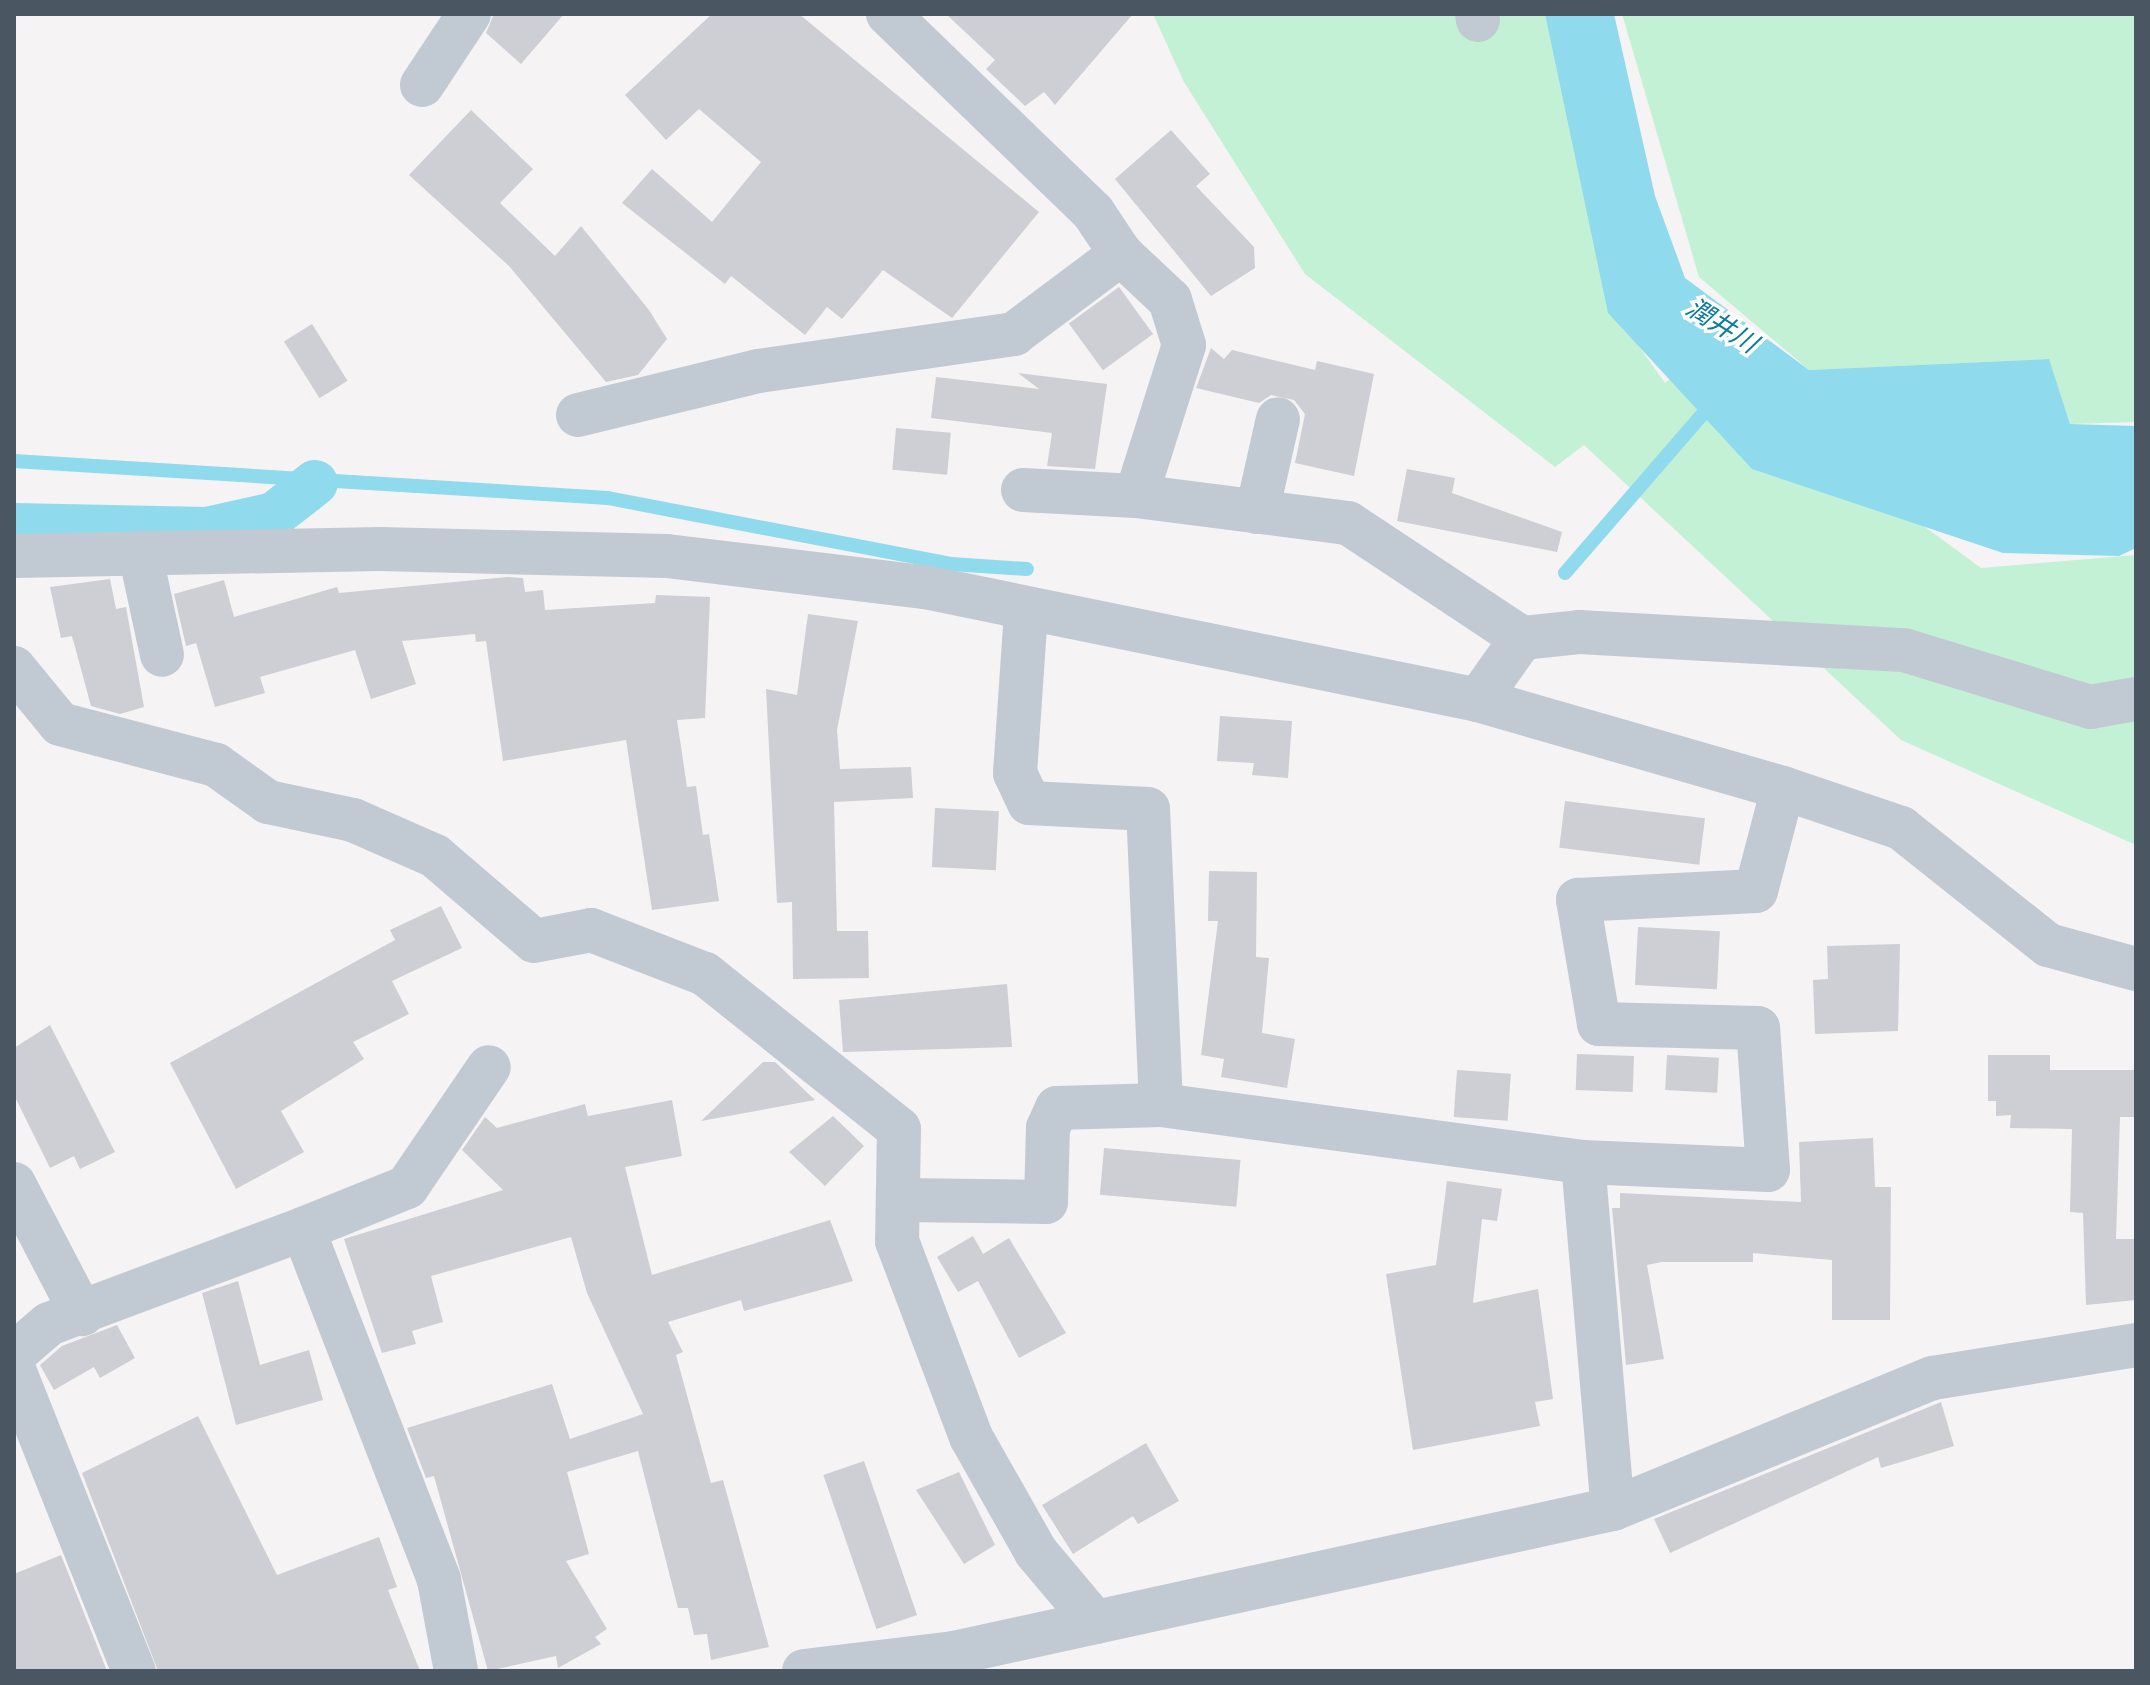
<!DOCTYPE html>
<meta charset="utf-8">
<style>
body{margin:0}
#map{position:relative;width:2150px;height:1685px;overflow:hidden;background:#f5f3f3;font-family:"Alegreya Sans","Noto Sans JP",sans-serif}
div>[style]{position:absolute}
.green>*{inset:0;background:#c3f1d5}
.water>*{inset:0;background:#90daee}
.stream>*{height:14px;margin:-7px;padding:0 7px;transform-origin:7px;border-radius:7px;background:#90daee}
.canal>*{height:46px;margin:-23px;padding:0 23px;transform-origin:23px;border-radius:23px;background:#90daee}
.building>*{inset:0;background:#cdcfd5;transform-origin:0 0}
.minor>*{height:44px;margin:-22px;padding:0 22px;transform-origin:22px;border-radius:22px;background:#c1cad2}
span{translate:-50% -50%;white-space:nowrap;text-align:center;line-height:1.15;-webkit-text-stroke:7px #fff;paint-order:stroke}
.water-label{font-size:26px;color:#0c7c9b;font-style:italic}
.frame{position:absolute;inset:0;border:16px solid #4a5661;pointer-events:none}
</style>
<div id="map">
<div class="green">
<i style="clip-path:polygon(1153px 14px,1547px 14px,1606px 300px,1665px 383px,1696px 359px,1981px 568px,2136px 555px,2136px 845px,1901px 740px,1584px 445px,1555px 467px,1305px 274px,1184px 82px)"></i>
<i style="clip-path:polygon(1622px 14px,2136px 14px,2136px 422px,2070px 424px,2048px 359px,1809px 370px,1699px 277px)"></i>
</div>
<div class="water">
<i style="clip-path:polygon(1545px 14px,1614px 14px,1655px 196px,1685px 278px,1809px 370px,2049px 359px,2070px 424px,2136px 426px,2136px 548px,2119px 556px,2003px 553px,1752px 469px,1608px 313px)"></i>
</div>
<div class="stream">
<i style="left:14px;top:461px;width:595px;rotate:3.56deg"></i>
<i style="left:608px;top:498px;width:349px;rotate:10.9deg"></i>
<i style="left:951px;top:564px;width:76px;rotate:3.8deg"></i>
<i style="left:1565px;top:573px;width:228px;rotate:-49.1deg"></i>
</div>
<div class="canal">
<i style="left:14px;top:526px;width:193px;rotate:1.2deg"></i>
<i style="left:207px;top:530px;width:69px;rotate:-12.6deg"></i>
<i style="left:274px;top:515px;width:52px;rotate:-38deg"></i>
</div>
<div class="building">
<i style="clip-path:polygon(494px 14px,564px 14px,521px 64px,486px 33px)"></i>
<i style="clip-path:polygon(712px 14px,799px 14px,1039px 212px,952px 318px,883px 270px,842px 319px,827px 307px,805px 335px,731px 276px,725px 284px,622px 203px,652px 169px,712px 222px,761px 162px,699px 109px,666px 140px,625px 95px)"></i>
<i style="clip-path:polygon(946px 14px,1133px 14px,1055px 105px,1044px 92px,1025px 106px,986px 69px,995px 60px)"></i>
<i style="clip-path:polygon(471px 110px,533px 169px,500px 203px,555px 256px,581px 226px,649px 310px,667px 339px,638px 375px,606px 382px,509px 266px,409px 175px)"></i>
<i style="clip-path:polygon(1171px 130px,1210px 174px,1196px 186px,1254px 247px,1255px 268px,1211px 296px,1115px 179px)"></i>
<i style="left:1119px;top:287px;width:58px;height:62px;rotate:54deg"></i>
<i style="left:312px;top:324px;width:67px;height:33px;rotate:58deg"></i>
<i style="clip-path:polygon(1211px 348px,1224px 359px,1232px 350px,1315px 370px,1317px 361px,1374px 374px,1354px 476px,1295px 463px,1305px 414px,1294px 400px,1271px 395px,1259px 403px,1196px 388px)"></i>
<i style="clip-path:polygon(1018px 373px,1107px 384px,1095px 469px,1047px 466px,1052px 433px,931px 418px,936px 377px,1039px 389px)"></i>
<i style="left:896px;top:428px;width:55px;height:42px;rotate:5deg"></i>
<i style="clip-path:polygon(1407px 469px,1455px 478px,1452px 493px,1562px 532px,1557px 552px,1397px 521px)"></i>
<i style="clip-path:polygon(507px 577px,523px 578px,525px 592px,543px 590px,545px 610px,655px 603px,656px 595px,710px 597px,705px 718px,677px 720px,687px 787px,696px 786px,703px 835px,709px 834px,719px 901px,652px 910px,626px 740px,503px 761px,486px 641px,476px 642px,475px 634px,402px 641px,416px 684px,371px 699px,355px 650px,260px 677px,265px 693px,215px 707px,196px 643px,186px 646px,174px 594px,224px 580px,234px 617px,337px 587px,339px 593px)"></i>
<i style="clip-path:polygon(110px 579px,116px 609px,126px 607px,144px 707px,120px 714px,91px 706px,72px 636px,61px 638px,50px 587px)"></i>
<i style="clip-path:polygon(808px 614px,858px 621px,837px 730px,840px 769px,911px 767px,913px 798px,834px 802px,837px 931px,868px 931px,869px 978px,793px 979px,792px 902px,777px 903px,766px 689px,797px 695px)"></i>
<i style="clip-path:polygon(1220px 716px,1292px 721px,1288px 778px,1252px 775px,1254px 763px,1217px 761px)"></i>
<i style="left:1565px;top:801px;width:141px;height:47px;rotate:7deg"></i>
<i style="left:935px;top:808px;width:64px;height:59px;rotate:3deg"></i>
<i style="clip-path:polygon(1209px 871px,1257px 872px,1256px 957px,1269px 958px,1262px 1033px,1295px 1039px,1287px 1088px,1221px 1077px,1224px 1059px,1201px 1055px,1218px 921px,1208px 921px)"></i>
<i style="clip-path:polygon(441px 906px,462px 948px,392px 981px,409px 1014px,353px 1042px,364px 1059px,281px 1111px,304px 1152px,236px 1189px,170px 1063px,395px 940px,390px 930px)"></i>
<i style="left:1638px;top:927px;width:82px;height:58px;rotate:3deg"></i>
<i style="clip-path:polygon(1900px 944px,1898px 1031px,1815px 1034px,1813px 980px,1828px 979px,1827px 946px)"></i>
<i style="clip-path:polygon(1007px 984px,1012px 1047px,843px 1052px,839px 1000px)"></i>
<i style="clip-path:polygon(50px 1025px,115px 1152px,80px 1169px,74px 1156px,50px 1168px,14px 1095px,14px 1048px)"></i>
<i style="left:1577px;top:1054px;width:57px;height:36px;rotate:2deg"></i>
<i style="left:1667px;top:1055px;width:52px;height:35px;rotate:3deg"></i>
<i style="clip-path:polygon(1988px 1055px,2050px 1055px,2050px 1070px,2136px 1070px,2136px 1117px,2120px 1117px,2116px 1239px,2136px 1239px,2136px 1300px,2086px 1305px,2083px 1213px,2070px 1212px,2072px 1129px,2010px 1128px,2011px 1115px,1996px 1116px,1996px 1101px,1988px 1101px)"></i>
<i style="clip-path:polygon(763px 1062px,775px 1062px,815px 1100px,701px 1121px)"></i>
<i style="left:1457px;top:1070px;width:54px;height:47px;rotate:4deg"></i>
<i style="clip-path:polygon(672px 1100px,682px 1156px,625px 1167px,652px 1275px,830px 1220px,853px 1281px,744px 1311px,741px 1300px,668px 1322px,683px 1352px,676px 1355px,711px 1483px,723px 1480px,769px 1647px,711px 1660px,707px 1634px,694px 1635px,688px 1608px,678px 1608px,638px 1451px,567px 1472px,589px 1554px,566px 1561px,607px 1629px,595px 1637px,601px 1644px,558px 1668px,556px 1656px,488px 1671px,434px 1476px,426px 1478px,407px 1428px,552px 1384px,570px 1439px,643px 1414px,587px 1293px,571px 1237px,431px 1276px,443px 1322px,412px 1331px,416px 1344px,382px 1353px,344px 1239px,503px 1190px,462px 1150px,485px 1117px,497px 1128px,585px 1104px,588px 1116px)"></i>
<i style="clip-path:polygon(833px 1116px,864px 1146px,825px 1186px,789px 1152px)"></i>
<i style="clip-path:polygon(1873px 1138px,1875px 1187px,1891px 1187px,1890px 1320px,1832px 1320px,1832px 1260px,1753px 1253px,1753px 1262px,1662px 1262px,1647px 1265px,1664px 1359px,1626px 1365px,1612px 1208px,1620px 1208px,1620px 1193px,1801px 1202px,1799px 1142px)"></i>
<i style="left:1104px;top:1148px;width:137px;height:47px;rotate:5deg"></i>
<i style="clip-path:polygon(1447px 1181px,1502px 1189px,1497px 1221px,1482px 1219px,1473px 1303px,1538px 1289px,1553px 1399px,1535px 1402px,1540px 1426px,1413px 1450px,1386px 1274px,1436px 1265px)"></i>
<i style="clip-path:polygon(973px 1236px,983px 1254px,1009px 1238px,1066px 1333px,1019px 1358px,978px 1281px,958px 1292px,937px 1257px)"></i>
<i style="clip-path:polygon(238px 1281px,260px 1365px,309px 1350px,323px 1400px,236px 1425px,202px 1293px)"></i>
<i style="clip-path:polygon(117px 1325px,135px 1358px,100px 1378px,94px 1367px,54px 1390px,40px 1365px,62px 1346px)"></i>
<i style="clip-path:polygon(1941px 1402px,1954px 1446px,1881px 1468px,1878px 1457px,1670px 1553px,1654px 1519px)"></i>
<i style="clip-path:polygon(198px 1416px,277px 1575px,379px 1537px,397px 1587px,388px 1590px,420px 1671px,158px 1671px,82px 1473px)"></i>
<i style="clip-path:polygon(1146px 1443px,1179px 1501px,1138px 1524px,1133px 1516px,1073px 1554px,1042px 1505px)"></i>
<i style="left:864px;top:1461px;width:163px;height:43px;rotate:71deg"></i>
<i style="clip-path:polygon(959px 1472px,995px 1545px,964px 1564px,916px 1490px)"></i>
<i style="clip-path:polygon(61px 1555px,107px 1671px,14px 1671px,14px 1574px)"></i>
</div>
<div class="minor">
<i style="left:888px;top:14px;width:285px;rotate:44deg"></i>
<i style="left:1093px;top:212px;width:50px;rotate:56.3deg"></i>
<i style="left:1121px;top:254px;width:67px;rotate:43.2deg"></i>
<i style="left:1170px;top:300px;width:47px;rotate:72.7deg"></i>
<i style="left:1184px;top:345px;width:158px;rotate:107.6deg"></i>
<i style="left:1136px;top:496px;width:214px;rotate:7.3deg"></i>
<i style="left:1348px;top:523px;width:209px;rotate:33.5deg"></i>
<i style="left:1477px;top:14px;width:6px;rotate:81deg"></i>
<i style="left:422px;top:85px;width:85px;rotate:-56.5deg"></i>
<i style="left:578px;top:415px;width:185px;rotate:-13.7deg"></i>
<i style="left:758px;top:371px;width:259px;rotate:-8.2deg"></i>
<i style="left:1014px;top:334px;width:134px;rotate:-36.8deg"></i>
<i style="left:1023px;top:490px;width:113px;rotate:3deg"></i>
<i style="left:1257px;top:512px;width:95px;rotate:-77.3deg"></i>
<i style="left:140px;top:553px;width:104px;rotate:77.8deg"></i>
<i style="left:14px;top:556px;width:366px;rotate:-1.1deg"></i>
<i style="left:380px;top:549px;width:287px;rotate:1.4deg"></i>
<i style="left:667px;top:556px;width:260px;rotate:6.9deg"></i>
<i style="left:925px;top:587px;width:564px;rotate:11.55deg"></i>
<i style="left:1478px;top:700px;width:317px;rotate:16.1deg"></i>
<i style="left:1783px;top:788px;width:125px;rotate:18.7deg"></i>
<i style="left:1901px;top:828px;width:188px;rotate:38.5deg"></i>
<i style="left:2048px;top:945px;width:91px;rotate:15.3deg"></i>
<i style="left:14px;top:668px;width:72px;rotate:50.6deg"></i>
<i style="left:60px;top:724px;width:161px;rotate:14.7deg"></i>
<i style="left:216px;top:765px;width:64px;rotate:35.4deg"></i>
<i style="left:268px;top:802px;width:87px;rotate:12deg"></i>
<i style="left:353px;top:820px;width:90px;rotate:23.7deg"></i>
<i style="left:435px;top:856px;width:130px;rotate:40.6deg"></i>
<i style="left:534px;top:941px;width:58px;rotate:-10.9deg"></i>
<i style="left:591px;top:930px;width:122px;rotate:21.1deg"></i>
<i style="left:705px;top:974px;width:248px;rotate:38.6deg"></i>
<i style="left:899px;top:1129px;width:112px;rotate:91deg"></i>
<i style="left:897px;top:1241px;width:210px;rotate:69.3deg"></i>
<i style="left:971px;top:1437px;width:132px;rotate:60.5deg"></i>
<i style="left:1036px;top:1552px;width:92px;rotate:49.9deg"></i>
<i style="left:1478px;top:700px;width:76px;rotate:-54.6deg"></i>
<i style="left:1522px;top:638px;width:57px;rotate:-6deg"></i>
<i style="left:1579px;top:632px;width:325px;rotate:3.2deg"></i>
<i style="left:1904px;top:650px;width:195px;rotate:17deg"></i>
<i style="left:2090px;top:707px;width:47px;rotate:-9.9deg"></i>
<i style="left:1161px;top:1105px;width:426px;rotate:7.7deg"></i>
<i style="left:1583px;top:1162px;width:348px;rotate:85.1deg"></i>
<i style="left:1583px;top:1162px;width:185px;rotate:2.5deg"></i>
<i style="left:1768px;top:1170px;width:142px;rotate:-94deg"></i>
<i style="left:1758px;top:1028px;width:159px;rotate:-178.6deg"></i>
<i style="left:1599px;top:1024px;width:126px;rotate:-99.6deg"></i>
<i style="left:1578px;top:900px;width:178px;rotate:-2.9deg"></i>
<i style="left:1756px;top:891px;width:106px;rotate:-75.3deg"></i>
<i style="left:14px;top:1184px;width:147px;rotate:62.4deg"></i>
<i style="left:902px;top:1200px;width:144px;rotate:0.8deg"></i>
<i style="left:1046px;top:1202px;width:74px;rotate:-88.5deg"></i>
<i style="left:1048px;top:1128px;width:22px;rotate:-66deg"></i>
<i style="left:1057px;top:1108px;width:104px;rotate:-1.7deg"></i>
<i style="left:1161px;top:1105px;width:296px;rotate:-92.5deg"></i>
<i style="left:1148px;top:809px;width:119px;rotate:-177.1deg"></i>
<i style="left:1029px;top:803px;width:33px;rotate:-115deg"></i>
<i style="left:1015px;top:773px;width:161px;rotate:-86.1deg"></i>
<i style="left:303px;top:1229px;width:112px;rotate:-22deg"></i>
<i style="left:407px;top:1187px;width:145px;rotate:-55.7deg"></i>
<i style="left:14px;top:1354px;width:46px;rotate:-40.6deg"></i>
<i style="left:49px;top:1324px;width:271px;rotate:-20.5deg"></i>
<i style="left:303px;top:1229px;width:376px;rotate:68.8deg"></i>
<i style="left:439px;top:1580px;width:93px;rotate:79.4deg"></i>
<i style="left:14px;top:1370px;width:324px;rotate:68.3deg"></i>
<i style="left:804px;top:1671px;width:151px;rotate:-6.8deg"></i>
<i style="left:954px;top:1653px;width:675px;rotate:-12.33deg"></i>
<i style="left:1613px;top:1509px;width:346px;rotate:-22.3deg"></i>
<i style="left:1933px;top:1378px;width:206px;rotate:-9.2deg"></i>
</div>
<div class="water-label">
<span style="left:1721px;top:327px;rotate:32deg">潤井川</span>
</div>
<div class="frame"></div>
</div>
